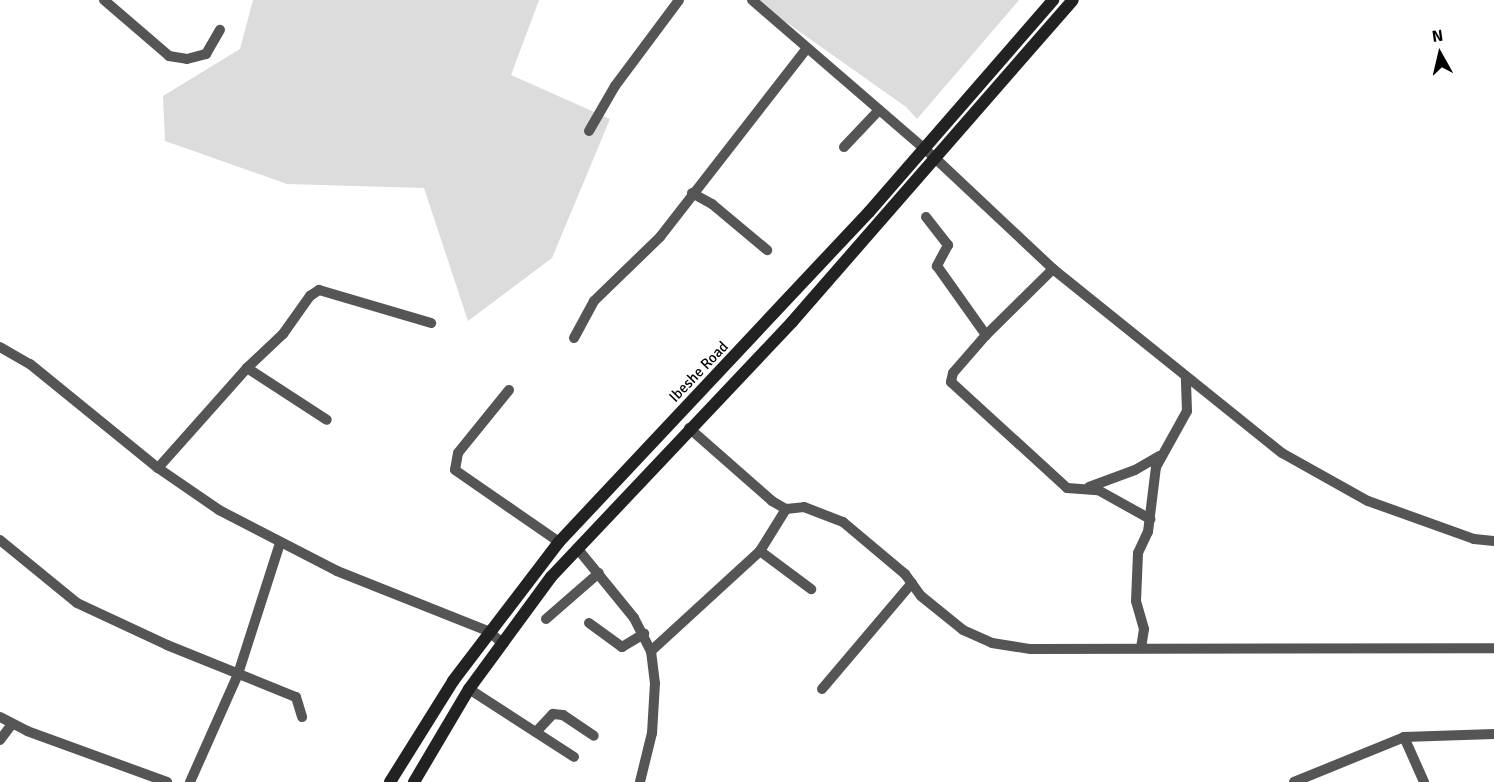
<!DOCTYPE html>
<style>
body{margin:0}
#map{position:relative;width:1494px;height:782px;overflow:hidden;background:#fff;font-family:Signika,sans-serif}
div>[style]{position:absolute}
.green>*{inset:0;background:#dcdcdc}
.minor>*{height:10px;margin:-5px;padding:0 5px;transform-origin:5px;border-radius:5px;background:#555}
.secondary>*{height:12px;margin:-6px;padding:0 6px;transform-origin:6px;border-radius:6px;background:#222}
span{translate:-50% -50%;white-space:nowrap;text-align:center;line-height:1.15;-webkit-text-stroke:4.5px #fff;paint-order:stroke}
.street-label{font-size:15px;color:#000}
.north{position:absolute;left:1410px;top:24px;width:60px;height:60px;-webkit-text-stroke:4px #fff;paint-order:stroke;rotate:352deg;font-size:16px;font-weight:700;line-height:24px;text-align:center;color:#000}
.north::after{content:'';display:block;margin:auto;width:21px;height:27px;background:#000;clip-path:polygon(50% 0,100% 100%,50% 72%,0 100%)}
</style>
<div id="map">
<div class="green">
<i style="clip-path:polygon(253px 0,539px 0,511px 75px,610px 119px,552px 258px,468px 321px,424px 188px,287px 184px,165px 141px,163px 96px,240px 49px)"></i>
<i style="clip-path:polygon(755px 0,1019px 0,917px 119px,906px 107px)"></i>
</div>
<div class="minor">
<i style="left:104px;top:0;width:86px;rotate:40.7deg"></i>
<i style="left:169px;top:56px;width:18px;rotate:9deg"></i>
<i style="left:187px;top:59px;width:20px;rotate:-15deg"></i>
<i style="left:206px;top:54px;width:28px;rotate:-60deg"></i>
<i style="left:752px;top:0;width:243px;rotate:40.8deg"></i>
<i style="left:936px;top:159px;width:161px;rotate:43.2deg"></i>
<i style="left:1053px;top:269px;width:294px;rotate:38.8deg"></i>
<i style="left:1282px;top:453px;width:98px;rotate:29.2deg"></i>
<i style="left:1368px;top:501px;width:113px;rotate:19.7deg"></i>
<i style="left:1474px;top:539px;width:20px;rotate:6deg"></i>
<i style="left:589px;top:131px;width:52px;rotate:-60deg"></i>
<i style="left:615px;top:86px;width:107px;rotate:-53.3deg"></i>
<i style="left:844px;top:147px;width:51px;rotate:-46.6deg"></i>
<i style="left:692px;top:193px;width:23px;rotate:29deg"></i>
<i style="left:712px;top:204px;width:72px;rotate:39.9deg"></i>
<i style="left:926px;top:217px;width:36px;rotate:52deg"></i>
<i style="left:948px;top:245px;width:24px;rotate:118deg"></i>
<i style="left:937px;top:266px;width:85px;rotate:54.6deg"></i>
<i style="left:1053px;top:269px;width:94px;rotate:135.4deg"></i>
<i style="left:986px;top:335px;width:50px;rotate:131deg"></i>
<i style="left:953px;top:373px;width:9px;rotate:103deg"></i>
<i style="left:951px;top:382px;width:157px;rotate:42.4deg"></i>
<i style="left:1067px;top:488px;width:31px;rotate:4deg"></i>
<i style="left:1098px;top:490px;width:60px;rotate:29.1deg"></i>
<i style="left:574px;top:338px;width:42px;rotate:-61.6deg"></i>
<i style="left:594px;top:301px;width:92px;rotate:-44.1deg"></i>
<i style="left:660px;top:237px;width:239px;rotate:-52.1deg"></i>
<i style="left:0;top:347px;width:34px;rotate:30deg"></i>
<i style="left:30px;top:364px;width:165px;rotate:39.1deg"></i>
<i style="left:158px;top:468px;width:74px;rotate:34.5deg"></i>
<i style="left:219px;top:510px;width:133px;rotate:27.3deg"></i>
<i style="left:337px;top:571px;width:162px;rotate:21.7deg"></i>
<i style="left:488px;top:631px;width:17px;rotate:40deg"></i>
<i style="left:247px;top:368px;width:95px;rotate:33deg"></i>
<i style="left:509px;top:390px;width:81px;rotate:129deg"></i>
<i style="left:458px;top:453px;width:17px;rotate:100deg"></i>
<i style="left:455px;top:470px;width:126px;rotate:34.7deg"></i>
<i style="left:689px;top:428px;width:111px;rotate:41.3deg"></i>
<i style="left:772px;top:501px;width:16px;rotate:30deg"></i>
<i style="left:786px;top:509px;width:18px;rotate:-6deg"></i>
<i style="left:804px;top:507px;width:42px;rotate:21deg"></i>
<i style="left:843px;top:522px;width:81px;rotate:40deg"></i>
<i style="left:905px;top:574px;width:27px;rotate:54deg"></i>
<i style="left:921px;top:596px;width:54px;rotate:39deg"></i>
<i style="left:963px;top:630px;width:32px;rotate:24deg"></i>
<i style="left:992px;top:643px;width:39px;rotate:9deg"></i>
<i style="left:1031px;top:649px;width:463px;rotate:-0.1deg"></i>
<i style="left:158px;top:468px;width:134px;rotate:-48.3deg"></i>
<i style="left:247px;top:368px;width:50px;rotate:-43.4deg"></i>
<i style="left:283px;top:334px;width:47px;rotate:-54.6deg"></i>
<i style="left:310px;top:296px;width:11px;rotate:-34deg"></i>
<i style="left:319px;top:290px;width:117px;rotate:16.4deg"></i>
<i style="left:1089px;top:487px;width:49px;rotate:-20.3deg"></i>
<i style="left:1135px;top:470px;width:28px;rotate:-30deg"></i>
<i style="left:0;top:540px;width:99px;rotate:39.3deg"></i>
<i style="left:77px;top:603px;width:99px;rotate:25deg"></i>
<i style="left:167px;top:645px;width:139px;rotate:22deg"></i>
<i style="left:296px;top:697px;width:21px;rotate:73deg"></i>
<i style="left:577px;top:548px;width:90px;rotate:50.8deg"></i>
<i style="left:634px;top:618px;width:37px;rotate:63deg"></i>
<i style="left:651px;top:651px;width:32px;rotate:83deg"></i>
<i style="left:655px;top:683px;width:50px;rotate:93.4deg"></i>
<i style="left:652px;top:733px;width:50px;rotate:103.8deg"></i>
<i style="left:760px;top:551px;width:64px;rotate:36.7deg"></i>
<i style="left:546px;top:619px;width:70px;rotate:-41deg"></i>
<i style="left:589px;top:623px;width:41px;rotate:36deg"></i>
<i style="left:622px;top:647px;width:26px;rotate:-31deg"></i>
<i style="left:1141px;top:648px;width:19px;rotate:-81deg"></i>
<i style="left:1144px;top:629px;width:29px;rotate:-106deg"></i>
<i style="left:1136px;top:601px;width:48px;rotate:-87.6deg"></i>
<i style="left:1138px;top:553px;width:23px;rotate:-65deg"></i>
<i style="left:1148px;top:532px;width:65px;rotate:-83deg"></i>
<i style="left:1156px;top:467px;width:64px;rotate:-61deg"></i>
<i style="left:1187px;top:411px;width:34px;rotate:-92deg"></i>
<i style="left:651px;top:651px;width:148px;rotate:-42.5deg"></i>
<i style="left:760px;top:551px;width:49px;rotate:-58.2deg"></i>
<i style="left:469px;top:689px;width:125px;rotate:32.9deg"></i>
<i style="left:822px;top:689px;width:139px;rotate:-49.7deg"></i>
<i style="left:0;top:717px;width:30px;rotate:27deg"></i>
<i style="left:27px;top:731px;width:149px;rotate:20deg"></i>
<i style="left:536px;top:732px;width:25px;rotate:-47deg"></i>
<i style="left:553px;top:714px;width:10px;rotate:6deg"></i>
<i style="left:563px;top:715px;width:37px;rotate:34deg"></i>
<i style="left:1404px;top:737px;width:49px;rotate:66deg"></i>
<i style="left:0;top:740px;width:20px;rotate:-53deg"></i>
<i style="left:190px;top:782px;width:118px;rotate:-66deg"></i>
<i style="left:238px;top:674px;width:138px;rotate:-72.2deg"></i>
<i style="left:1294px;top:782px;width:119px;rotate:-22.2deg"></i>
<i style="left:1404px;top:737px;width:90px;rotate:-1.9deg"></i>
</div>
<div class="secondary">
<i style="left:390px;top:782px;width:119px;rotate:-58deg"></i>
<i style="left:453px;top:681px;width:175px;rotate:-52.7deg"></i>
<i style="left:559px;top:542px;width:453px;rotate:-46.8deg"></i>
<i style="left:869px;top:212px;width:281px;rotate:-49deg"></i>
<i style="left:414px;top:782px;width:108px;rotate:-59.4deg"></i>
<i style="left:469px;top:689px;width:139px;rotate:-53.8deg"></i>
<i style="left:551px;top:577px;width:351px;rotate:-46.6deg"></i>
<i style="left:792px;top:322px;width:427px;rotate:-48.9deg"></i>
</div>
<div class="street-label">
<span style="left:699px;top:372px;rotate:-46deg">Ibeshe Road</span>
</div>
<div class="north">N</div>
</div>
